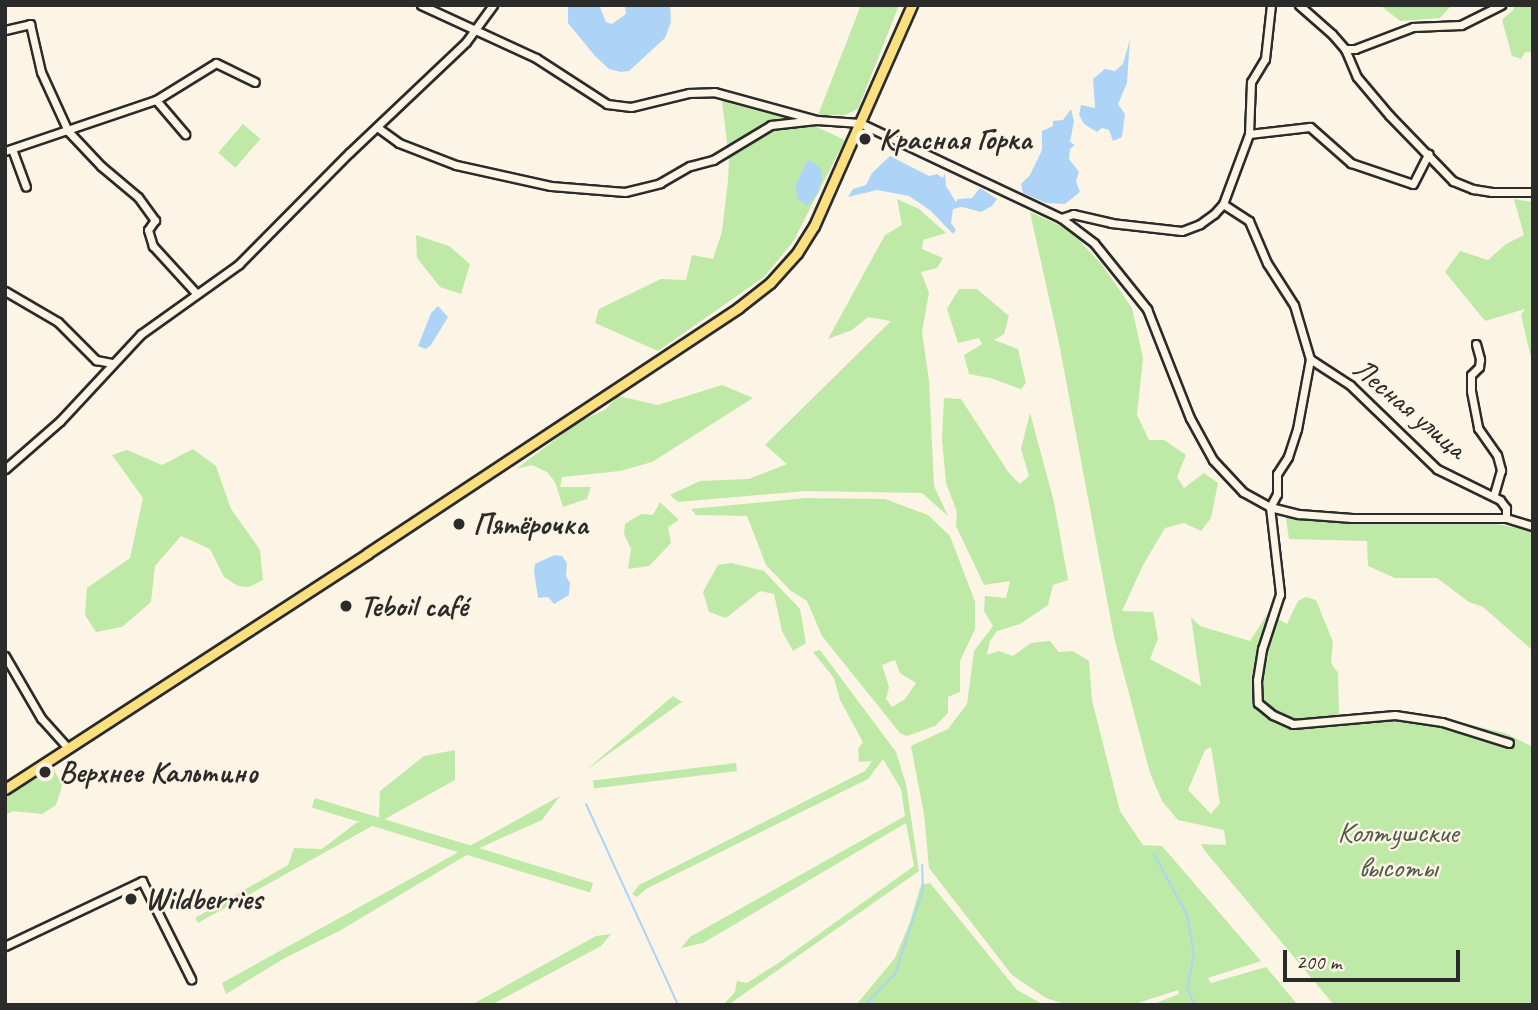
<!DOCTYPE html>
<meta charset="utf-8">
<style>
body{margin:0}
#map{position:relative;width:1538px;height:1010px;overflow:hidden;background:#fcf5e5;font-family:Caveat,sans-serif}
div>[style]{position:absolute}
.green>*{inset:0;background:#bee9a6;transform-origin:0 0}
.water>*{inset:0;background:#add4f7}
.stream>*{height:2px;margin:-1px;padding:0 1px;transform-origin:1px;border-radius:1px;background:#add4f7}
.roads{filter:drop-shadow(2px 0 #2b2b2b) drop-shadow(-2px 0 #2b2b2b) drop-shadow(0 2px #2b2b2b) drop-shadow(0 -2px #2b2b2b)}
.minor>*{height:7px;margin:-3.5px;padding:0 3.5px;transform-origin:3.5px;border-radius:3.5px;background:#fcf5e5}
.major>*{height:9px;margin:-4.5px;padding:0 4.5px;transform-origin:4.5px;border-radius:4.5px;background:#fce080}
.dots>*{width:19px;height:19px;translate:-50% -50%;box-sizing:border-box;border:4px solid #fcf5e5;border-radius:50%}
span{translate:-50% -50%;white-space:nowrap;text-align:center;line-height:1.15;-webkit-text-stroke:5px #fcf5e5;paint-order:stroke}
.poi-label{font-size:30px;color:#2b2b2b;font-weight:700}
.left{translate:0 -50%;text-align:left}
.street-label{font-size:30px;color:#2b2b2b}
.park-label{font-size:30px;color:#505a4a}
.frame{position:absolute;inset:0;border:7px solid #2b2b2b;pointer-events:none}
.scale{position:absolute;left:1283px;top:950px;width:177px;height:32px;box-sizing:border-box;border:4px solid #2b2b2b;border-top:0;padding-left:9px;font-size:21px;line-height:24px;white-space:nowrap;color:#2b2b2b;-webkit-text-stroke:5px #fcf5e5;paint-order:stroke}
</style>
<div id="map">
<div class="green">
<i style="clip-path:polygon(861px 5px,899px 5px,858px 109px,845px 115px,818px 115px)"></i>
<i style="clip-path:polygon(1380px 5px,1452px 5px,1440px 18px,1400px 21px)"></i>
<i style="clip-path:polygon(1514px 5px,1533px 5px,1533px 52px,1525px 52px,1521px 59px,1512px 56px,1502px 20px,1514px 9px)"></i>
<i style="clip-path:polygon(722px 101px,812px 125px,845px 140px,793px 242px,764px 277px,658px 351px,595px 323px,599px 309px,661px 279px,686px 280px,692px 255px,713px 259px,722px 232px,728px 180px,729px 159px)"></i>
<i style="left:243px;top:124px;width:23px;height:38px;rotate:41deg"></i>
<i style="clip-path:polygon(897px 199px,919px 209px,946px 233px,923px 240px,922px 249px,943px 258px,937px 268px,921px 272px,929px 293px,922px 332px,929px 380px,934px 486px,948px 516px,922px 493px,805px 491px,678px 502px,670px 495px,700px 481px,749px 479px,787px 464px,765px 445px,891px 321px,868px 317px,852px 330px,828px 339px,885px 235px,902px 225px)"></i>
<i style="clip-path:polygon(1514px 199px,1533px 202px,1533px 366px,1521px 315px,1525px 309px,1485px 321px,1445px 272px,1460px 251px,1488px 260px,1506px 244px,1524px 235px)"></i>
<i style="clip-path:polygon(evenodd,1030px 212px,1059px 225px,1078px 239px,1103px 266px,1132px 308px,1143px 358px,1137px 415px,1149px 440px,1164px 440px,1186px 455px,1177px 477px,1184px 488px,1204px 473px,1218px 483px,1211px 518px,1201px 531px,1184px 523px,1165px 528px,1143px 565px,1122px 611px,1153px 612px,1158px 638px,1150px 659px,1201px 686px,1191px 617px,1200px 626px,1250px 641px,1268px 613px,1287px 624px,1298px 601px,1306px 597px,1316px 600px,1333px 642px,1331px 663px,1338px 673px,1339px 715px,1419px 713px,1505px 733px,1533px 747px,1533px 1005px,1334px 1005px,1205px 851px,1201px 844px,1226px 845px,1224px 830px,1178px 820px,1162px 801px,1150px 773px,1114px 637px,1059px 343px,1030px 212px,1211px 747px,1220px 803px,1211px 814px,1188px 790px,1205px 750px,1211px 747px)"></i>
<i style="clip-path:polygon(416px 235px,449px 246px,470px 264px,461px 294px,440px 287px,417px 258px)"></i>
<i style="clip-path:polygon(959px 289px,977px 289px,1009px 316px,1004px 334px,994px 340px,1018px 349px,1026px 383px,1021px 389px,990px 378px,969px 374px,964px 355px,982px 344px,979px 338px,958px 343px,947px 309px)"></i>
<i style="clip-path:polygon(722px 385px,753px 398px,652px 462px,620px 471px,562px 477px,560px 487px,591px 487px,587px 499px,563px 507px,555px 482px,547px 472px,532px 465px,516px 469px,580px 421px,605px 410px,618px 396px,658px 405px)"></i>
<i style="clip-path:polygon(944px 398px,961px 399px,1009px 473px,1020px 484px,1029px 476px,1021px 449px,1030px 413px,1054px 502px,1068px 580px,1053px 585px,1048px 605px,1020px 624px,997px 631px,990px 641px,987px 655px,999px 651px,1013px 656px,1031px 643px,1050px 641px,1059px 652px,1073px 651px,1089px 661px,1092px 700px,1120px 811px,1143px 845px,1162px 846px,1261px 961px,1208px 978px,1211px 983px,1266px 967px,1298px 1005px,1151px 1005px,1179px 994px,1178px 990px,1132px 1005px,1068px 1005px,1046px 998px,1012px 975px,929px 868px,924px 814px,911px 746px,948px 729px,967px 704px,974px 651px,993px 626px,984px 611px,985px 596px,1006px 598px,1010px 581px,984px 585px,956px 526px,957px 512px,946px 483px,942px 439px)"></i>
<i style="clip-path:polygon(193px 449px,216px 466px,231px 509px,260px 550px,263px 580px,249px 587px,238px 586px,224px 577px,210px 549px,181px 536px,155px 566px,151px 602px,122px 627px,96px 632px,85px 615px,87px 588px,130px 558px,143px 498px,112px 455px,127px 450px,162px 465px)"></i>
<i style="clip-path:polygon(evenodd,806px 498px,885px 499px,928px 515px,950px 536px,975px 602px,975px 629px,960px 661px,960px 692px,948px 697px,948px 713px,935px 726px,907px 736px,900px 733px,822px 636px,807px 601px,791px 591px,766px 565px,747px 516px,696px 515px,691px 509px,806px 498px,895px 660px,900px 673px,916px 683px,905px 699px,892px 707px,886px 699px,889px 687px,882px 665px,895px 660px)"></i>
<i style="clip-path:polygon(660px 502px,679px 520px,668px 527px,671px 543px,649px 566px,628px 569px,631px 549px,624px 534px,625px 524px,641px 514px,653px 515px)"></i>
<i style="clip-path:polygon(1291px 516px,1487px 522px,1533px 531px,1533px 651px,1483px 607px,1469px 602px,1437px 578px,1395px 578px,1368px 566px,1367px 541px,1289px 539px,1286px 518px)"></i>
<i style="clip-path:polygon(731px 563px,764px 571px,800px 609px,806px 643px,793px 651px,782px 631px,774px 594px,760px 591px,726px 618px,709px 612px,703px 592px,718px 565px)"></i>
<i style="clip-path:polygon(820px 650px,896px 752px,906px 784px,919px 871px,728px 1005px,723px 1005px,735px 992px,737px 981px,747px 983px,777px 964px,914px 866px,906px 823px,703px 943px,681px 948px,690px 937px,905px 816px,901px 789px,883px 759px,868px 779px,646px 889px,637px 897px,632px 894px,639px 885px,865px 771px,872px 761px,859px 762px,858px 749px,863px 742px,840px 700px,834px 678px,813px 652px)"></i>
<i style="clip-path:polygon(673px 696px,682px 702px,586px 770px)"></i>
<i style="clip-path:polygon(455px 750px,455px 780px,198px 923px,195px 918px,288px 865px,294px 848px,322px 849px,356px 823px,379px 819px,380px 791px,424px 756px)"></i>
<i style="left:736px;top:763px;width:8px;height:144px;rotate:83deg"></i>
<i style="clip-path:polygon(53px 767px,62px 786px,56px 805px,42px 814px,13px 811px,5px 815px,5px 798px)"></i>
<i style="clip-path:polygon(560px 796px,542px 820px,475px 850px,341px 930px,283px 959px,226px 994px,222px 983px)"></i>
<i style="left:593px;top:883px;width:10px;height:291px;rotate:107deg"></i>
<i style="clip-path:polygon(930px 883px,1017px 990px,1044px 1005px,856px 1005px,895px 958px,910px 922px,921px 885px)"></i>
<i style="clip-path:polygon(611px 934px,601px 946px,491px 1005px,471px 1005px,596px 936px)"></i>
</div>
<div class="water">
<i style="clip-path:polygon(568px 5px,599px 5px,606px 22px,612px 24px,626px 14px,625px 7px,620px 5px,670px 5px,671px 22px,665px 38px,629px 71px,621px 72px,609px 69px,595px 56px,568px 23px)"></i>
<i style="clip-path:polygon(1130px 39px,1127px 83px,1118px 104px,1125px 114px,1122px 137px,1113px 141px,1109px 130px,1102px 128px,1097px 132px,1084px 124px,1079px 115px,1081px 105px,1095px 108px,1093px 79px,1105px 69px,1115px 71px,1123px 64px)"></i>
<i style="clip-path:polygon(1071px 109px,1074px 121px,1070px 142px,1075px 145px,1070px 149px,1069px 159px,1079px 172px,1076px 181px,1080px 192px,1065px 204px,1046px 203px,1023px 193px,1021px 184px,1030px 175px,1042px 150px,1042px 131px,1053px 126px,1053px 121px,1063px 120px)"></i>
<i style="clip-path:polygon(890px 156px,929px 176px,937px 174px,943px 178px,945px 172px,946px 186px,956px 202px,958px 199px,972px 198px,980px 188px,997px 199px,992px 206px,981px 212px,962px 207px,953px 209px,951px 223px,956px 230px,953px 234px,931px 211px,909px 196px,877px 190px,848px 197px,853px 189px,866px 185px,872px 173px)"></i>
<i style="clip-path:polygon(807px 160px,820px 167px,822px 179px,818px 193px,807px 206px,797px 198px,796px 185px)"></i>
<i style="clip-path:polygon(438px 306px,448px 317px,431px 345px,426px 349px,418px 346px,431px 313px)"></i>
<i style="clip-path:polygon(554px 555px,562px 556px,567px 563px,566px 576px,570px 583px,569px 595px,554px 604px,548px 597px,538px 598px,534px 571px,535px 564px)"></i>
</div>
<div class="stream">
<i style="left:586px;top:804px;width:221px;rotate:65.4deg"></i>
<i style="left:1154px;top:854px;width:69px;rotate:61.6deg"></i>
<i style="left:1187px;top:915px;width:41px;rotate:80.1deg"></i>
<i style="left:1194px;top:955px;width:34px;rotate:102deg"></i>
<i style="left:1187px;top:988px;width:19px;rotate:65deg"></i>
<i style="left:865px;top:1005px;width:43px;rotate:-45.9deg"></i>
<i style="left:895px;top:974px;width:89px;rotate:-71.6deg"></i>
<i style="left:923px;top:890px;width:25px;rotate:-92deg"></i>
</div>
<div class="roads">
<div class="minor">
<i style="left:421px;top:5px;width:127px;rotate:24.7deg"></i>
<i style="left:536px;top:58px;width:85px;rotate:32.9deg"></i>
<i style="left:607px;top:104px;width:24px;rotate:7deg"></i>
<i style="left:631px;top:107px;width:60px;rotate:-13.6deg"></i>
<i style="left:689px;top:93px;width:25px;rotate:-2deg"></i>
<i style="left:714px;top:92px;width:107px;rotate:15.2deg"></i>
<i style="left:817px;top:120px;width:43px;rotate:4deg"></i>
<i style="left:860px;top:123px;width:222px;rotate:25.3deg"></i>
<i style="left:1061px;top:218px;width:41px;rotate:37.1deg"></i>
<i style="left:1094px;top:243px;width:85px;rotate:51.2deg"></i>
<i style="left:1147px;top:309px;width:117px;rotate:68.5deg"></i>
<i style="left:1190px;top:418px;width:48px;rotate:61.3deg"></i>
<i style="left:1213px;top:460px;width:44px;rotate:46.8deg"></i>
<i style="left:1243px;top:492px;width:31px;rotate:29deg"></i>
<i style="left:1270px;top:507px;width:30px;rotate:14deg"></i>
<i style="left:1299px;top:514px;width:53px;rotate:4.3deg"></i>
<i style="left:1352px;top:518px;width:154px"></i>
<i style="left:1506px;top:518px;width:28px;rotate:17deg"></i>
<i style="left:1299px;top:5px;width:44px;rotate:41.3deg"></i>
<i style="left:1332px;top:34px;width:20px;rotate:49deg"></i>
<i style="left:1345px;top:49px;width:30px;rotate:67deg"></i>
<i style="left:1357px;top:77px;width:50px;rotate:49.9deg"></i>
<i style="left:1389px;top:115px;width:92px;rotate:45.9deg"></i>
<i style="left:1453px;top:181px;width:22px;rotate:22deg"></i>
<i style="left:1473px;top:189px;width:19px;rotate:9deg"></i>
<i style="left:1492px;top:192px;width:41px"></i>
<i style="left:5px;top:30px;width:26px;rotate:-13deg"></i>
<i style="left:30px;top:24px;width:49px;rotate:77.1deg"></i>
<i style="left:41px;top:72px;width:65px;rotate:65.4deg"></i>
<i style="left:68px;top:131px;width:48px;rotate:46.7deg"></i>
<i style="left:101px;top:166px;width:48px;rotate:40deg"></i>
<i style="left:138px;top:197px;width:29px;rotate:54deg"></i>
<i style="left:155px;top:220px;width:12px;rotate:125deg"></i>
<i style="left:148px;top:230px;width:17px;rotate:73deg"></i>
<i style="left:153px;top:246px;width:64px;rotate:47.5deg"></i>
<i style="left:1345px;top:49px;width:10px"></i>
<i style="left:1355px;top:49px;width:62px;rotate:-20.8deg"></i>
<i style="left:1413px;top:27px;width:48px;rotate:-2.4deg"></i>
<i style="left:1461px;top:25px;width:45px;rotate:-26.6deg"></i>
<i style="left:156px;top:100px;width:70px;rotate:-31.7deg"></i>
<i style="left:216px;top:63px;width:43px;rotate:26deg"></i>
<i style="left:377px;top:127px;width:27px;rotate:36deg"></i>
<i style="left:399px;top:143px;width:61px;rotate:21.1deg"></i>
<i style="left:456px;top:165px;width:97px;rotate:12.5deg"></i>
<i style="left:551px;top:186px;width:74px;rotate:4.6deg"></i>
<i style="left:625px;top:192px;width:36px;rotate:-14deg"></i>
<i style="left:660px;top:183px;width:34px;rotate:-30deg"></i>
<i style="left:690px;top:166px;width:24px;rotate:-15deg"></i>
<i style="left:713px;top:160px;width:68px;rotate:-31.1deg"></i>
<i style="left:771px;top:125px;width:45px;rotate:-6.3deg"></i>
<i style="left:1249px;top:134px;width:61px;rotate:-6.5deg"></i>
<i style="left:1310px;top:127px;width:55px;rotate:41.3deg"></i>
<i style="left:1351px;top:163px;width:65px;rotate:18.7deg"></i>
<i style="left:1413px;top:184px;width:34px;rotate:-63deg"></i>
<i style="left:12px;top:149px;width:40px;rotate:69.8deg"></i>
<i style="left:5px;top:151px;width:159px;rotate:-18.7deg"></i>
<i style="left:156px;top:100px;width:45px;rotate:49.5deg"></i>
<i style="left:1223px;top:204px;width:31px;rotate:33deg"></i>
<i style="left:1249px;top:221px;width:46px;rotate:66.8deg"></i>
<i style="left:1267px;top:263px;width:50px;rotate:57.3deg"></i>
<i style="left:1294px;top:305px;width:56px;rotate:73.5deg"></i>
<i style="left:1310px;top:359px;width:71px;rotate:100.5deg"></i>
<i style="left:1297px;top:429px;width:29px;rotate:108deg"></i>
<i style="left:1288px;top:457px;width:20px;rotate:123deg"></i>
<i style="left:1277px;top:474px;width:20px;rotate:90deg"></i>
<i style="left:1277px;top:494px;width:15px;rotate:118deg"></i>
<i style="left:1270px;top:507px;width:88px;rotate:83.4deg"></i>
<i style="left:1280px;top:594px;width:58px;rotate:108.1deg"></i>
<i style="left:1262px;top:649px;width:31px;rotate:99deg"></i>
<i style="left:1257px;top:680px;width:23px;rotate:88deg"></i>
<i style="left:1258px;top:703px;width:19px;rotate:39deg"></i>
<i style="left:1273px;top:715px;width:22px;rotate:24deg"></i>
<i style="left:1293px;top:724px;width:102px;rotate:-5deg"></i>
<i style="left:1395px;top:715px;width:48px;rotate:8.5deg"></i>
<i style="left:1442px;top:722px;width:70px;rotate:17.4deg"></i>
<i style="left:1061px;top:218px;width:13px;rotate:-18deg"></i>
<i style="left:1073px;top:214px;width:39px;rotate:13deg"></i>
<i style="left:1111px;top:223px;width:71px;rotate:6.4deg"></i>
<i style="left:1182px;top:231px;width:19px;rotate:-21deg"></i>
<i style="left:1200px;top:224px;width:17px;rotate:-36deg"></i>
<i style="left:1214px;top:214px;width:13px;rotate:-48deg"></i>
<i style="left:1223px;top:204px;width:75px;rotate:-69.6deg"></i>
<i style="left:1249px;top:134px;width:52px;rotate:-87.8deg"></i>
<i style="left:1251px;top:82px;width:27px;rotate:-59deg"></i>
<i style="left:1265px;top:59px;width:54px;rotate:-83.7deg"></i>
<i style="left:5px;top:291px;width:61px;rotate:30.3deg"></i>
<i style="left:58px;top:322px;width:54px;rotate:45deg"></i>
<i style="left:96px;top:360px;width:16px;rotate:11deg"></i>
<i style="left:1476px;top:344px;width:16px;rotate:75deg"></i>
<i style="left:1480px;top:359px;width:8px;rotate:97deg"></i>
<i style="left:1479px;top:367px;width:11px;rotate:135deg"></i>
<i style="left:1471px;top:375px;width:16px;rotate:90deg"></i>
<i style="left:1471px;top:391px;width:38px;rotate:79deg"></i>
<i style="left:1478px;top:428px;width:33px;rotate:55deg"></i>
<i style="left:1497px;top:455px;width:16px;rotate:75deg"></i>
<i style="left:1501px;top:470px;width:26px;rotate:106deg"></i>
<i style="left:1310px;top:359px;width:48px;rotate:33deg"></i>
<i style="left:1350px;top:385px;width:121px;rotate:44deg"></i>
<i style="left:1437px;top:469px;width:70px;rotate:26.2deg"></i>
<i style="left:1500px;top:500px;width:10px;rotate:53deg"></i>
<i style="left:1506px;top:508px;width:10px;rotate:90deg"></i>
<i style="left:5px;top:469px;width:73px;rotate:-41.1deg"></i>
<i style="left:60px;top:421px;width:119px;rotate:-47deg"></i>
<i style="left:141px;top:334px;width:120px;rotate:-35.5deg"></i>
<i style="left:239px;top:264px;width:156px;rotate:-45.3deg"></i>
<i style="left:349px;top:153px;width:161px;rotate:-43.5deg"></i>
<i style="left:466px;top:42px;width:46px;rotate:-53.9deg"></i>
<i style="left:5px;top:656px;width:72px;rotate:59.9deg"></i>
<i style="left:41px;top:718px;width:40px;rotate:48deg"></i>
<i style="left:5px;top:946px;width:152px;rotate:-25.4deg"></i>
<i style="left:142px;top:881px;width:110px;rotate:63.4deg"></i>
</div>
<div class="major">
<i style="left:5px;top:789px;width:433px;rotate:-33deg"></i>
<i style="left:368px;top:553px;width:444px;rotate:-33.5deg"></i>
<i style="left:738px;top:308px;width:41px;rotate:-38deg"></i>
<i style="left:770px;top:283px;width:40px;rotate:-48deg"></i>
<i style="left:797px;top:253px;width:32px;rotate:-58deg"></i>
<i style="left:814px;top:226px;width:242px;rotate:-66.1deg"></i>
</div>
</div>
<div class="dots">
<i style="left:865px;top:139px;background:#2b2b2b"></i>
<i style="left:459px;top:524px;background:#2b2b2b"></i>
<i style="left:346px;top:606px;background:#2b2b2b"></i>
<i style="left:45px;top:772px;background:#2b2b2b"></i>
<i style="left:131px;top:899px;background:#2b2b2b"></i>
</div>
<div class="poi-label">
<span class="left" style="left:879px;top:139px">Красная Горка</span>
<span class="left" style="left:473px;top:524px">Пятёрочка</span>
<span class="left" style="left:360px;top:606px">Teboil café</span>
<span class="left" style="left:59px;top:772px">Верхнее Кальтино</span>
<span class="left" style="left:145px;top:899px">Wildberries</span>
</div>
<div class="street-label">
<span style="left:1410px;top:408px;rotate:40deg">Лесная улица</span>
</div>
<div class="park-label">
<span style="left:1398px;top:849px">Колтушские<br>высоты</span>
</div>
<div class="frame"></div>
<div class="scale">200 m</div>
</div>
